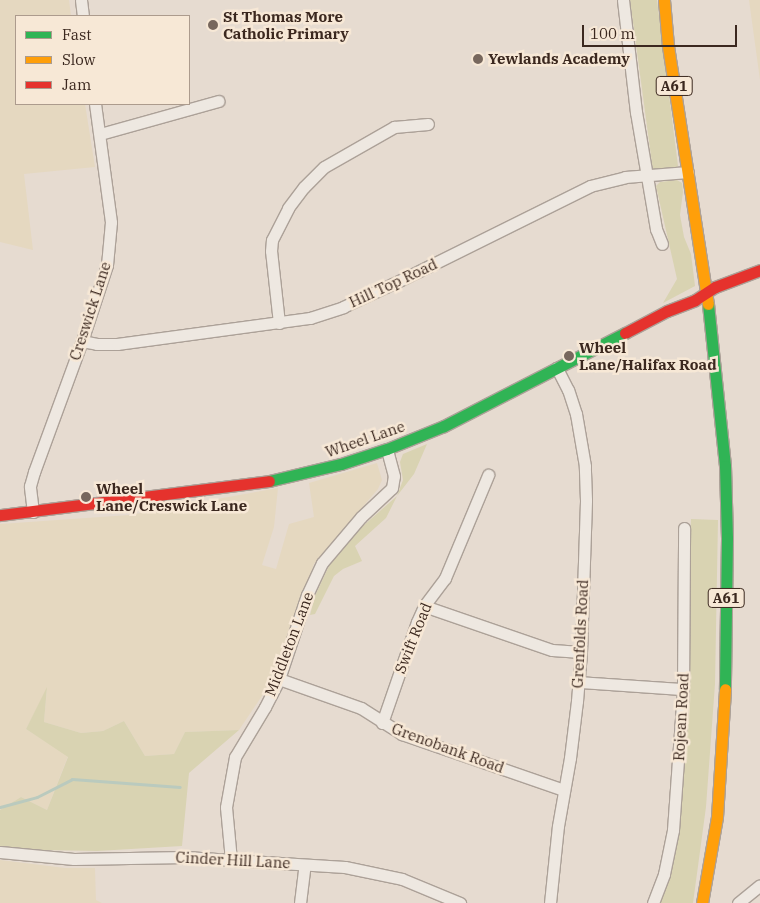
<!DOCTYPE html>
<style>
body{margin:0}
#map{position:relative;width:760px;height:903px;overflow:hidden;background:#e6dbd0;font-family:"IBM Plex Serif",serif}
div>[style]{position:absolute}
.farmland>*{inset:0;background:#e5d8c0}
.green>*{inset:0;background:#d9d3b2}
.stream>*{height:3px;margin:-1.5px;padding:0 1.5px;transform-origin:1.5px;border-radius:1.5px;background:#bacabe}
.roads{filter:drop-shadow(1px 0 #aca198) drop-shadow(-1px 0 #aca198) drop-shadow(0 1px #aca198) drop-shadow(0 -1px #aca198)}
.street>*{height:11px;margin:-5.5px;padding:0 5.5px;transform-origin:5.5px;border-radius:5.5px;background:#eee8e1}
.fast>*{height:11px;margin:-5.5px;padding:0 5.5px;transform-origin:5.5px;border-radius:5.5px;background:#30b455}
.slow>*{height:11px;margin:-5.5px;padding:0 5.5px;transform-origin:5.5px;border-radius:5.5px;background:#ff9f0a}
.jam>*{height:11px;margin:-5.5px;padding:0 5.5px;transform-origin:5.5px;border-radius:5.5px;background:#e5322d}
.dots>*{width:14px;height:14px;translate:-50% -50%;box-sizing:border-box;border:2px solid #f7e8d6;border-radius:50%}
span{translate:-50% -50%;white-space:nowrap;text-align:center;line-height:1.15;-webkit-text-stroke:5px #f7e8d6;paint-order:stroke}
.shield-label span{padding:1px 4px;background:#f7e8d6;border:1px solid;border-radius:4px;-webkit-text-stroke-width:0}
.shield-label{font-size:14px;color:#3b281f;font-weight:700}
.poi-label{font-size:15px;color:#3b281f;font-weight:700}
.left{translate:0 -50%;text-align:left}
.street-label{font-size:15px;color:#3b281f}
.legend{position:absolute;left:15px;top:15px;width:175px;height:90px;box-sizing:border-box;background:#f7e8d6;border:1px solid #ac9b8d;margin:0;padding:6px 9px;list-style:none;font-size:15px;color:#3b281f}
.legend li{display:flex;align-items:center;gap:10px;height:25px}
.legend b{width:25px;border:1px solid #ac9b8d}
.scale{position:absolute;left:582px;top:25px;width:155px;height:22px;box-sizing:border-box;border:2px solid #3b281f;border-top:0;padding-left:6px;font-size:15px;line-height:18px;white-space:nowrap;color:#3b281f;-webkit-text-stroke:4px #f7e8d6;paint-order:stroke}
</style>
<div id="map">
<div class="farmland">
<i style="clip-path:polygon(0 0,69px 0,71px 16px,16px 16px,16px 104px,85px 104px,95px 167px,24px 174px,33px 250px,0 242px)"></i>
<i style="clip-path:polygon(749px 0,760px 0,760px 80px)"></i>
<i style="clip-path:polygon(377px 463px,382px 480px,378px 489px,314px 564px,295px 618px,264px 693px,239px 730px,185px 732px,174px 754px,145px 756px,124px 721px,103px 731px,81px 733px,44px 722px,47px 689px,26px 729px,68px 756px,47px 810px,21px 797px,0 810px,0 524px,129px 515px,278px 488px,274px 527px,262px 565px,276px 569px,289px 524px,314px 517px,309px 483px)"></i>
<i style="clip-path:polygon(0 860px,65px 868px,95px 868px,96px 900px,102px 903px,0 903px)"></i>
</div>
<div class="green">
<i style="clip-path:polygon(630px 0,657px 0,678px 166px,674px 169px,653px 171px)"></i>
<i style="clip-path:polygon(677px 180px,682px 183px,683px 192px,680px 215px,684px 237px,691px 254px,695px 286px,663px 303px,677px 279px,656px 186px,660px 182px)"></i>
<i style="clip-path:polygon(427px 444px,414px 474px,397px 496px,386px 518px,355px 546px,362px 561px,343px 569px,334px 576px,315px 614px,310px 615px,315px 596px,333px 557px,355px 533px,397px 496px,403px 480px,400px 462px,403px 454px)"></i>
<i style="clip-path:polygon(691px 519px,718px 520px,715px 684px,706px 807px,693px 903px,656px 903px,668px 871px,683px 778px)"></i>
<i style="clip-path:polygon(47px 687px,44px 722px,81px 733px,103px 731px,124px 721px,145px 756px,174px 754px,185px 732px,239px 730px,189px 773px,182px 846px,97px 851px,42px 850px,0 846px,0 810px,21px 797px,47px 810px,68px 757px,26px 729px)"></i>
</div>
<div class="stream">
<i style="left:0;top:807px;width:38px;rotate:-15deg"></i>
<i style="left:37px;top:797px;width:39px;rotate:-27deg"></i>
<i style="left:72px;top:779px;width:108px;rotate:4.2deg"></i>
</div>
<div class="roads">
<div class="street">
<i style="left:81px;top:0;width:16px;rotate:83deg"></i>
<i style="left:623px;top:0;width:113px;rotate:83.4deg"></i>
<i style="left:636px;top:112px;width:119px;rotate:80.3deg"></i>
<i style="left:656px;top:229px;width:16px;rotate:68deg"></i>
<i style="left:100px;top:134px;width:123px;rotate:-15.6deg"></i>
<i style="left:279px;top:323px;width:72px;rotate:-96.3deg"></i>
<i style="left:271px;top:251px;width:11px;rotate:-85deg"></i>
<i style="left:272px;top:240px;width:36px;rotate:-63deg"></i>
<i style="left:288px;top:208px;width:26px;rotate:-53deg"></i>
<i style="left:304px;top:187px;width:28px;rotate:-45deg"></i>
<i style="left:324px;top:167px;width:81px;rotate:-29.7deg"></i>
<i style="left:394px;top:127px;width:34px;rotate:-5deg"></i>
<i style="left:82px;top:341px;width:15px;rotate:11deg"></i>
<i style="left:97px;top:344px;width:20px"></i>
<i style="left:117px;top:344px;width:195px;rotate:-7.7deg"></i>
<i style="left:310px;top:318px;width:35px;rotate:-18deg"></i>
<i style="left:343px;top:307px;width:68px;rotate:-25.1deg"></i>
<i style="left:405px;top:278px;width:207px;rotate:-26.4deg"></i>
<i style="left:590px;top:186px;width:36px;rotate:-14deg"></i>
<i style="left:625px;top:177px;width:63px;rotate:-4.5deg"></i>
<i style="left:33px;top:512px;width:26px;rotate:-97deg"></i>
<i style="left:30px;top:486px;width:15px;rotate:-74deg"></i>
<i style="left:34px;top:472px;width:140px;rotate:-69.9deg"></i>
<i style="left:82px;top:341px;width:80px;rotate:-71.8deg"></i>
<i style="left:107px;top:265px;width:43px;rotate:-84.7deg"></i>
<i style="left:111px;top:222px;width:119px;rotate:-97.7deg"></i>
<i style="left:424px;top:606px;width:135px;rotate:19deg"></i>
<i style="left:552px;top:650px;width:29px;rotate:4deg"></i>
<i style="left:279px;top:679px;width:87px;rotate:19.5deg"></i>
<i style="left:361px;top:708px;width:49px;rotate:32.4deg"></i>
<i style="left:402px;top:734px;width:171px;rotate:19.1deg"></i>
<i style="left:579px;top:682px;width:104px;rotate:3.9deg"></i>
<i style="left:382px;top:723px;width:107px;rotate:-70.9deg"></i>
<i style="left:417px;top:622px;width:17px;rotate:-66deg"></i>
<i style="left:424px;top:606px;width:35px;rotate:-53deg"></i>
<i style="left:445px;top:578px;width:112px;rotate:-67.3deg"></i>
<i style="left:0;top:852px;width:74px;rotate:5.4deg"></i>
<i style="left:74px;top:859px;width:111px;rotate:-1deg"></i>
<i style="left:185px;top:857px;width:160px;rotate:3.6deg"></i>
<i style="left:345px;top:867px;width:58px;rotate:11.9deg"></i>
<i style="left:402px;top:879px;width:63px;rotate:22.5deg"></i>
<i style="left:231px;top:860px;width:53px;rotate:-95.4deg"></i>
<i style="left:226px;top:807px;width:51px;rotate:-79.8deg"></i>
<i style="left:235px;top:757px;width:58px;rotate:-59deg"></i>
<i style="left:265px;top:707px;width:31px;rotate:-63deg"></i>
<i style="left:279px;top:679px;width:89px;rotate:-71.6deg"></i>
<i style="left:307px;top:595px;width:35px;rotate:-65deg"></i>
<i style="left:322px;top:563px;width:60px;rotate:-49.7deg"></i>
<i style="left:361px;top:517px;width:42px;rotate:-43.1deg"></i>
<i style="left:392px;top:488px;width:12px;rotate:-81deg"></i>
<i style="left:394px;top:476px;width:28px;rotate:-105deg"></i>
<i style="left:300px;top:903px;width:38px;rotate:-83deg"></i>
<i style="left:550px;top:903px;width:77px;rotate:-84.1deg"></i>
<i style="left:558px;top:826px;width:69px;rotate:-80deg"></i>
<i style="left:570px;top:758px;width:57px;rotate:-83deg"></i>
<i style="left:577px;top:701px;width:49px;rotate:-85.3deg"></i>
<i style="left:581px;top:652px;width:152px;rotate:-88.1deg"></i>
<i style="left:586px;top:500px;width:34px;rotate:-92deg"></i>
<i style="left:585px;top:466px;width:53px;rotate:-99.8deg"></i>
<i style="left:576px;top:414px;width:25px;rotate:-108deg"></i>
<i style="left:568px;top:390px;width:25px;rotate:-117deg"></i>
<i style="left:653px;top:903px;width:31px;rotate:-69deg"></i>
<i style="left:664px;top:874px;width:45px;rotate:-78.4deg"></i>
<i style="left:673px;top:830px;width:141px;rotate:-85.9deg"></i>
<i style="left:683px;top:689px;width:161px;rotate:-89.6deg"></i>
<i style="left:738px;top:903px;width:28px;rotate:-39deg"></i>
</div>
<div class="fast">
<i style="left:708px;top:304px;width:163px;rotate:84deg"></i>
<i style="left:725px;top:466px;width:72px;rotate:88.4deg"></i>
<i style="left:727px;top:538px;width:151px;rotate:90.8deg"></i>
<i style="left:269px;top:481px;width:74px;rotate:-13.3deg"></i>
<i style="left:341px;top:464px;width:48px;rotate:-18.1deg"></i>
<i style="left:387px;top:449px;width:61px;rotate:-22deg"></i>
<i style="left:444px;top:426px;width:203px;rotate:-27.2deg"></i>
</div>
<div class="slow">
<i style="left:664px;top:0;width:46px;rotate:85deg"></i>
<i style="left:668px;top:46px;width:261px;rotate:81.2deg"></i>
<i style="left:702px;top:903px;width:87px;rotate:-80.1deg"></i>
<i style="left:717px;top:817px;width:128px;rotate:-86.4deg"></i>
</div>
<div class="jam">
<i style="left:625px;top:333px;width:47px;rotate:-27.6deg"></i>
<i style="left:667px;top:311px;width:30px;rotate:-21deg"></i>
<i style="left:695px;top:300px;width:24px;rotate:-33deg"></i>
<i style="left:715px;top:287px;width:48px;rotate:-20.7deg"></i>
<i style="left:0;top:515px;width:271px;rotate:-7.2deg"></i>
</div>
</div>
<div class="dots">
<i style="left:213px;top:25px;background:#77675d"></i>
<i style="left:478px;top:59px;background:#77675d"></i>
<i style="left:569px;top:356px;background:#77675d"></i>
<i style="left:86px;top:497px;background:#77675d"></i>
</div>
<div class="shield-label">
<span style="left:674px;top:86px">A61</span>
<span style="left:726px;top:598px">A61</span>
</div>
<div class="poi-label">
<span class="left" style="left:223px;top:25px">St Thomas More<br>Catholic Primary</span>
<span class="left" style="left:488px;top:59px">Yewlands Academy</span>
<span class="left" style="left:579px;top:356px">Wheel<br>Lane/Halifax Road</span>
<span class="left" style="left:96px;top:497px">Wheel<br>Lane/Creswick Lane</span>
</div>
<div class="street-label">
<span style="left:393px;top:283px;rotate:-25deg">Hill Top Road</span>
<span style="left:90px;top:311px;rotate:-72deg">Creswick Lane</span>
<span style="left:365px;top:439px;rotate:-19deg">Wheel Lane</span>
<span style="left:580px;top:634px;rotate:-87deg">Grenfolds Road</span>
<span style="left:413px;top:638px;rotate:-68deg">Swift Road</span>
<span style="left:289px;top:644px;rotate:-69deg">Middleton Lane</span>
<span style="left:681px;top:717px;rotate:-87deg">Rojean Road</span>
<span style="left:448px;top:748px;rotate:20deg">Grenobank Road</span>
<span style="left:233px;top:860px;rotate:3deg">Cinder Hill Lane</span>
</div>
<ul class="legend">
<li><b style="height:6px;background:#30b455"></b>Fast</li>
<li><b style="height:6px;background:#ff9f0a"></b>Slow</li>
<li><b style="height:6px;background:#e5322d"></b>Jam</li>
</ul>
<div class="scale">100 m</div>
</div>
